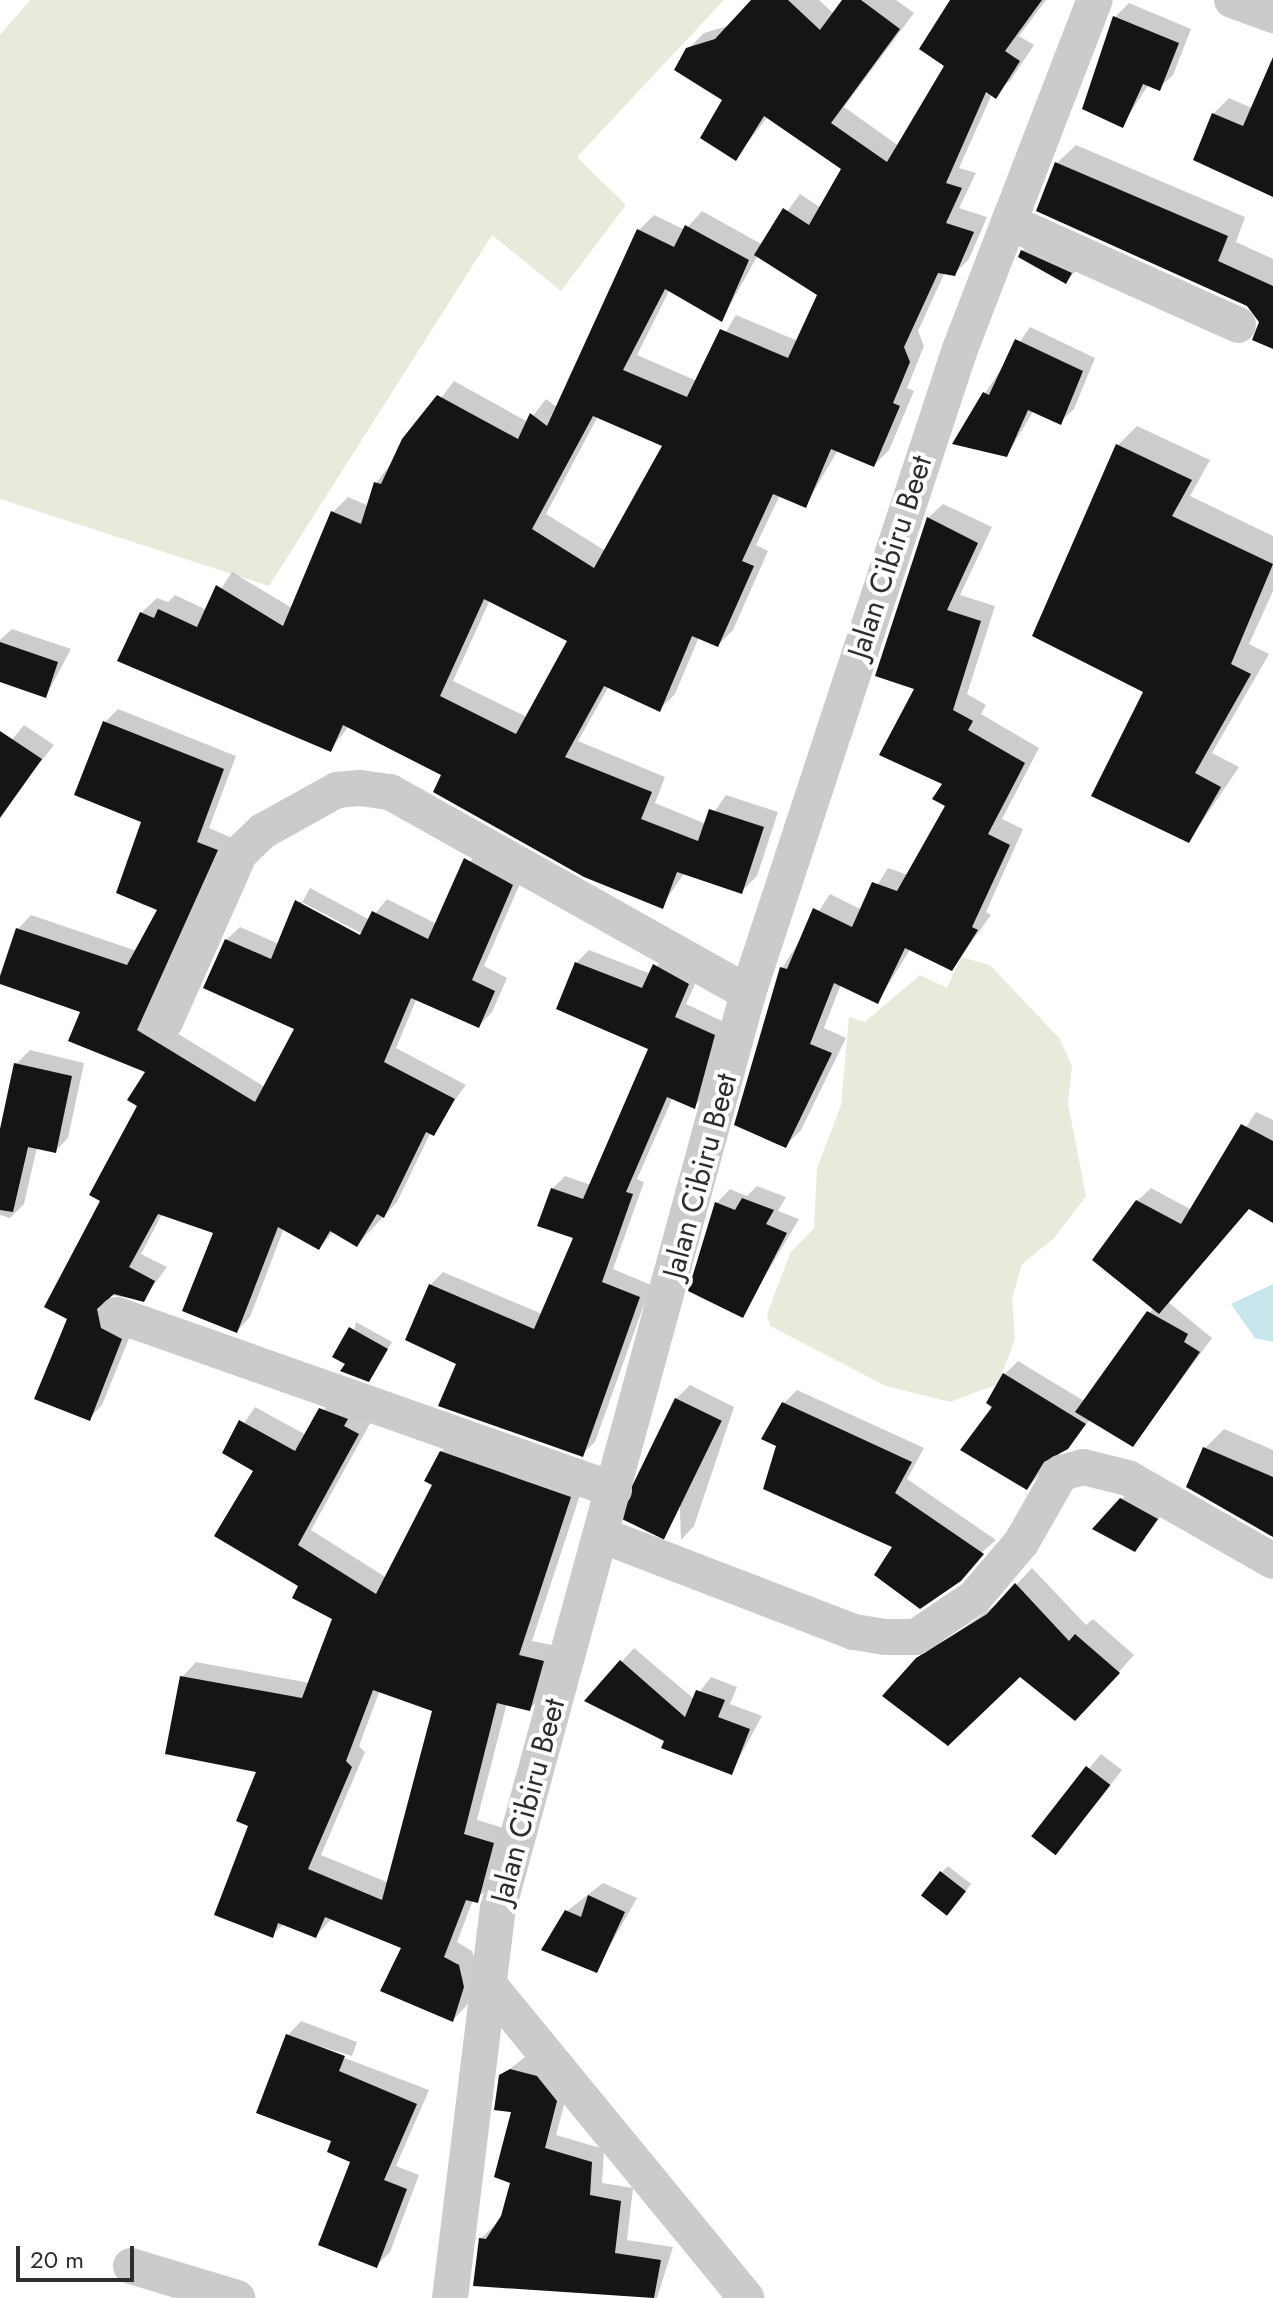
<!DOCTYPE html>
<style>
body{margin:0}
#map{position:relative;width:1273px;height:2298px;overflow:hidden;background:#fff;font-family:Jost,sans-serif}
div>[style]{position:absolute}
.green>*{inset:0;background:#e8ebdb}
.water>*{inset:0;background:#c6e6ec}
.shadow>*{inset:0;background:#0003}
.building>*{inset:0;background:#151515;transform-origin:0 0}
.street>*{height:36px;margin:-18px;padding:0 18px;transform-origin:18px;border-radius:18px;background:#cbcbcb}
span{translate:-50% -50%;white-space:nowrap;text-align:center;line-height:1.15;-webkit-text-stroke:8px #fff;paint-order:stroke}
.street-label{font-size:30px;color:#2e2e2e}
.scale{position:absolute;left:16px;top:2246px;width:118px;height:36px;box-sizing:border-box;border:4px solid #2e2e2e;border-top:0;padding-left:10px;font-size:24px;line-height:28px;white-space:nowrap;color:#2e2e2e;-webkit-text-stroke:6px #fff;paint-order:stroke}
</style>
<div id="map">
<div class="green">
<i style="clip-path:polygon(30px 0,724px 0,577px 157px,626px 205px,561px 291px,492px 235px,269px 586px,0 499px,0 35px)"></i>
<i style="clip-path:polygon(961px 957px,990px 965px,1060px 1039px,1072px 1066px,1068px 1104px,1086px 1196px,1054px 1238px,1022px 1264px,1012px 1299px,1015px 1339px,998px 1384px,950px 1402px,886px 1386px,770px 1326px,767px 1315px,790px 1253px,814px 1228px,817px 1168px,841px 1105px,849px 1017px,865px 1022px,920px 975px,947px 988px)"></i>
</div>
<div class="water">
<i style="clip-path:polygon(1273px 1284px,1273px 1342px,1255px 1338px,1231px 1304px)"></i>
</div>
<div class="shadow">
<i style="clip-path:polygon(evenodd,753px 0,819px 0,834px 14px,845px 0,896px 0,914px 13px,844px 107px,899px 146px,947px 65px,952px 0,1046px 0,1019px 36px,1034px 45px,1010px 81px,992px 94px,959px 168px,976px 173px,959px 208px,987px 217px,969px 259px,954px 274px,945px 272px,918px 331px,924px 346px,907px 388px,914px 391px,889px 450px,874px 465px,838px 450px,805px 506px,780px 495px,756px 545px,768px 551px,733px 630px,718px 645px,699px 637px,675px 694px,660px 709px,609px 686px,578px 741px,665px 777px,655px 803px,706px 824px,726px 795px,778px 812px,757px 876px,742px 891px,685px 872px,662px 906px,443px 774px,349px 726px,330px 750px,141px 613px,157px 598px,168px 602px,175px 595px,207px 610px,232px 572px,292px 608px,333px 512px,348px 497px,369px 506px,376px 483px,454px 381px,528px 422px,546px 399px,558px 408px,639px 230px,654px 215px,685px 230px,702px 211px,763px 245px,800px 194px,821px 208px,843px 168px,768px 116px,736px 158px,725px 100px,688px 49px,704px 33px,731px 25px,753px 0,758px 255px,820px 294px,798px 341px,736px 315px,697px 381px,637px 355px,670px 289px,722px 319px,758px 255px,753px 0,598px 416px,665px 445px,604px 550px,546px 514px,598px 416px,753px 0,490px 600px,570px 640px,527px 717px,453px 681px,490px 600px)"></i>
<i style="clip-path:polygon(1129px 3px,1191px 29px,1173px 75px,1159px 88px,1149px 84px,1122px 125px,1085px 108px,1115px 17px)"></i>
<i style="clip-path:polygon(1273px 68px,1273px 159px,1213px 114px,1229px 98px,1254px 109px)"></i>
<i style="clip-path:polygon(1076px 145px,1245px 217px,1236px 242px,1273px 259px,1273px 347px,1248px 304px,1057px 163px)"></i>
<i style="clip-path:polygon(1042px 231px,1085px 262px,1065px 282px,1022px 251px)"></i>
<i style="clip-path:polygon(1030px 327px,1095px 358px,1074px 409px,1060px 422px,1034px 410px,1007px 455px,985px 393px)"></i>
<i style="clip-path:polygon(1137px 426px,1210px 460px,1190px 496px,1273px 536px,1273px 591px,1249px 644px,1269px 654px,1212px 753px,1239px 767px,1189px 841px,1146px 692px,1118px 445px)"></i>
<i style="clip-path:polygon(943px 504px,992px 527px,960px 595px,995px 606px,967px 694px,986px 705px,981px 714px,1039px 748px,1002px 819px,1023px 829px,986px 912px,991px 915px,952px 969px,911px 948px,878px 1001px,841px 984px,824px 1028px,846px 1038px,801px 1130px,786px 1145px,782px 968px,830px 894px,862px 910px,888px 868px,908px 875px,948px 805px,917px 688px,928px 518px)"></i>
<i style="clip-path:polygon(12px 629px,71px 649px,46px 696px,0 680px,0 640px)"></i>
<i style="clip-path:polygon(evenodd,118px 709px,236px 756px,209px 828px,230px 837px,149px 1016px,265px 1087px,297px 1028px,226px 940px,240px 927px,279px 944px,310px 888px,370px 920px,387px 899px,437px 924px,479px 846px,525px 872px,484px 966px,507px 978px,492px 1012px,479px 1026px,417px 998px,396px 1048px,466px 1085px,431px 1132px,397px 1202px,357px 1245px,334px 1231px,319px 1248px,284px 1228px,250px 1317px,237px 1331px,215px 1232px,162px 1214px,141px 1254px,167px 1267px,143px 1300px,110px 1295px,113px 1315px,134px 1326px,102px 1405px,89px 1419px,69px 1318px,148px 1071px,83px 1010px,0 982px,18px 929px,31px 915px,137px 951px,160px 910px,144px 821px,105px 722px,118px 709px,300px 901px,370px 938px,368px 941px,300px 905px,300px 901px)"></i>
<i style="clip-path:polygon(24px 725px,54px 745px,16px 793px,0 785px,0 754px)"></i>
<i style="clip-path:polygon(589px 950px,651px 974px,668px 952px,701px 971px,686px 1004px,726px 1023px,707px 1094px,694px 1106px,673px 1097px,637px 1179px,644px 1182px,613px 1269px,651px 1285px,595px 1442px,582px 1454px,459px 1363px,430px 1285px,443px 1272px,542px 1314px,575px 1237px,552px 1189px,565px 1176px,591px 1185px,651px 1048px,576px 963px)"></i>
<i style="clip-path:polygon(30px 1050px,84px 1063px,68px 1138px,55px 1151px,37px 1147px,24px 1204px,10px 1218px,0 1215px,0 1135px,16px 1064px)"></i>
<i style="clip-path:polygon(1256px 1112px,1273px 1120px,1273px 1206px,1250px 1207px,1168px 1302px,1212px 1338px,1133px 1445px,1091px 1419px,1027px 1488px,988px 1402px,1005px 1374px,1018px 1361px,1084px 1401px,1154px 1307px,1137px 1201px,1151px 1188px,1192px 1210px)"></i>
<i style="clip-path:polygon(757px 1186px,786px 1197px,778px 1211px,799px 1219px,742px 1315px,691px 1290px,717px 1203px,730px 1189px,747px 1196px)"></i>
<i style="clip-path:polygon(356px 1322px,392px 1342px,369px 1379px,347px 1363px)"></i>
<i style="clip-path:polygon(690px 1385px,734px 1407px,694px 1526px,681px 1540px,676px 1399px)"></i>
<i style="clip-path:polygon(797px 1390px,924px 1448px,907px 1479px,996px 1540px,920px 1606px,895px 1547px,778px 1445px,784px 1403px)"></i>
<i style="clip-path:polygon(evenodd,335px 1395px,372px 1420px,311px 1530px,387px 1578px,434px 1484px,441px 1452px,456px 1438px,584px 1483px,532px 1641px,557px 1646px,544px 1694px,530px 1709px,507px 1703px,477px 1820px,507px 1829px,492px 1887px,473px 1900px,457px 1942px,472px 1951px,478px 1971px,467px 2005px,453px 2020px,404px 1947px,332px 1918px,316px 1936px,284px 1924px,272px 1935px,250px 1825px,259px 1770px,182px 1677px,196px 1662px,310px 1683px,335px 1618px,301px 1585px,256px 1470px,225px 1452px,255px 1407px,306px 1435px,335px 1395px,380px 1690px,434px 1710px,389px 1883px,321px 1855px,365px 1752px,359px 1746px,380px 1690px)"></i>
<i style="clip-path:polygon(1224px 1429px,1273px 1450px,1273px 1535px,1205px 1448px)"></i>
<i style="clip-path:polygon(1135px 1486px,1169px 1505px,1135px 1550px,1122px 1499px)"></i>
<i style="clip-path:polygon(1032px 1568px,1086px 1625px,1093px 1619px,1134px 1655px,1092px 1702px,1020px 1675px,913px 1664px,1001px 1601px)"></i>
<i style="clip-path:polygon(634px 1648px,694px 1699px,711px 1677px,737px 1687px,730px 1704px,762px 1716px,731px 1773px,587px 1700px)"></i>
<i style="clip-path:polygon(1101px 1754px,1122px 1770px,1068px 1839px,1034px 1836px)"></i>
<i style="clip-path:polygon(948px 1866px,971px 1884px,953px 1907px,942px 1872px)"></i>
<i style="clip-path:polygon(603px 1883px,637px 1898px,596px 1970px,567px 1911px)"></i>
<i style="clip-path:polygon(301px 2021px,357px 2042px,352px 2056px,292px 2038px,429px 2090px,396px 2166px,419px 2175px,390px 2252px,377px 2265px,353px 2161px,334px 2140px,288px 2035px)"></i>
<i style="clip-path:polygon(525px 2057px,550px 2064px,569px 2087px,556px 2135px,604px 2149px,602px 2183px,633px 2188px,627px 2240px,673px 2247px,657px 2298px,475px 2284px,480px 2239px,503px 2217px,512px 2181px,513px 2110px,501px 2076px)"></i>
</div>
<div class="building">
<i style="clip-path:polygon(evenodd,751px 0,788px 0,820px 30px,842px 0,861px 0,900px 29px,831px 123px,887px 162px,944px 66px,919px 49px,950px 0,1042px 0,1005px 51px,1020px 61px,996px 99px,986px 92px,946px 183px,962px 188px,946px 223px,974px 232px,955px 276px,938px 273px,904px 347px,910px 362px,893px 403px,900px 406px,874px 467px,831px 449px,806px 508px,773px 494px,742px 561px,754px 566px,718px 647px,692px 636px,660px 712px,604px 686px,565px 757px,652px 792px,641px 819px,698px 841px,709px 809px,764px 827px,742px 894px,677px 872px,663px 909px,584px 877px,433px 792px,441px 775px,343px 725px,331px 752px,117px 661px,140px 612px,154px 618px,158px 609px,197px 627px,216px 585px,283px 626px,331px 511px,361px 524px,374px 482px,381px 484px,402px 439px,437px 395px,518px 439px,530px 413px,547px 426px,637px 229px,674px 247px,685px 225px,749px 260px,722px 322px,665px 289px,623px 370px,687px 397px,720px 329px,788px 358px,817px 295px,754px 255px,783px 208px,809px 225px,841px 169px,764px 116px,736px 161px,700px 138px,722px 100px,674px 70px,686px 48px,715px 39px,751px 0,593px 416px,662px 446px,594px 568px,532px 529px,593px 416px,751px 0,484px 599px,567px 641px,516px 734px,440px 696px,484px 599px)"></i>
<i style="clip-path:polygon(1113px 16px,1179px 43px,1160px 91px,1143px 84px,1123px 128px,1082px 109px)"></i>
<i style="clip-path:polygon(1273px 57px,1273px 197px,1193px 160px,1212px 113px,1243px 126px)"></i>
<i style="clip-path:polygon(1055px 162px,1228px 236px,1218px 261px,1273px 286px,1273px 349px,1252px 340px,1259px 322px,1247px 306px,1036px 211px)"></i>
<i style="clip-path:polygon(1021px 250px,1072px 273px,1066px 284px,1018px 257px)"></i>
<i style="clip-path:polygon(1015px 339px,1083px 371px,1061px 425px,1028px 410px,1007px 457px,952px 444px,983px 392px,989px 395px)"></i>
<i style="clip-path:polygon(1116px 444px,1192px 480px,1172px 516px,1273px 564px,1231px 664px,1251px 674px,1195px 773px,1221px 787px,1189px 843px,1091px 796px,1143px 692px,1032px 636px)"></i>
<i style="clip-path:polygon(927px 517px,978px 543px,947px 610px,981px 621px,953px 710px,973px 721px,968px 730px,1025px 763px,988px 834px,1010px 845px,972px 927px,978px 930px,952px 971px,905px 948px,878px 1004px,834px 983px,810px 1044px,832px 1053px,786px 1148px,734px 1125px,780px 967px,787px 969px,813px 908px,852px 927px,872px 882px,897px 891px,945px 806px,932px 799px,942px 784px,879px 755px,914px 689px,875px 676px)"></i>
<i style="clip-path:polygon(0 642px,58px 662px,46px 698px,0 682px)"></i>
<i style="clip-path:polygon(103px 721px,224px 769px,197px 842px,218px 850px,137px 1030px,255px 1102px,294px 1029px,203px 988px,225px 939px,271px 959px,295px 900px,360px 935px,372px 911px,428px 939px,464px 858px,513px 885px,472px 980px,495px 991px,479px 1028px,411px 998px,384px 1062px,455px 1099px,434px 1136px,426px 1132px,384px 1218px,377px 1214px,357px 1247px,330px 1231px,319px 1250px,278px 1227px,237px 1333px,182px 1311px,213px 1233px,158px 1214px,129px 1267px,155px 1281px,144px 1302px,114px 1294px,97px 1309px,101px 1328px,122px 1339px,90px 1421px,34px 1399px,67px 1319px,44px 1307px,100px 1201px,89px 1195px,137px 1106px,127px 1100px,145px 1072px,68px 1041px,80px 1012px,0 984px,0 976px,16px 928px,127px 965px,157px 910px,116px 893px,141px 822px,74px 795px)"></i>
<i style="clip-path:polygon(0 731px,42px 759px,0 818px)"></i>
<i style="clip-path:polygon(575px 962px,642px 988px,653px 964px,689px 984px,675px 1017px,715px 1035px,695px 1109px,667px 1097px,626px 1192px,633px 1194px,602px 1282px,640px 1297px,583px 1457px,438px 1406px,456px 1364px,405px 1340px,429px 1284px,534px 1329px,573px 1238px,537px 1226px,551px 1188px,583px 1199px,648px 1049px,556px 1009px)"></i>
<i style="clip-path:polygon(14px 1063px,72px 1076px,56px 1153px,28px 1147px,13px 1212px,0 1210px,0 1129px)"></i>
<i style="clip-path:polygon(1241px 1124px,1273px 1141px,1273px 1223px,1249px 1209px,1159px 1314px,1092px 1260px,1136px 1200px,1181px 1224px)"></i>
<i style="clip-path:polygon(742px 1198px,774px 1210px,766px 1224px,787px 1233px,743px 1318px,688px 1291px,715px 1202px,735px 1210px)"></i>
<i style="clip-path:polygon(1147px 1311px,1188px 1334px,1184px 1342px,1200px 1352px,1133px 1447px,1075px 1412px)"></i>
<i style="clip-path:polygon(349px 1327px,388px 1349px,369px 1382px,340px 1371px,345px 1364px,332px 1357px)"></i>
<i style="clip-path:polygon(1003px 1373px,1086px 1424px,1068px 1449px,1044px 1462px,1027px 1490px,960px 1450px,992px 1407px,986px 1403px)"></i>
<i style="left:675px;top:1398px;width:52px;height:132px;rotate:26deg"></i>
<i style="clip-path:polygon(782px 1402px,912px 1462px,895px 1493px,984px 1554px,961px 1581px,920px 1609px,874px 1575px,892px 1547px,763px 1489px,776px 1446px,761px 1439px)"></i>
<i style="clip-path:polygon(evenodd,319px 1408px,348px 1419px,344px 1426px,359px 1434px,298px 1545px,376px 1594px,432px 1485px,424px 1481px,440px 1451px,571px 1497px,519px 1655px,544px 1661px,530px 1711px,497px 1703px,464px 1834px,494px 1843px,478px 1903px,466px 1900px,444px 1957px,459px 1965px,464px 1987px,453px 2022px,380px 1991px,401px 1948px,325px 1917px,316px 1938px,278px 1923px,273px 1938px,214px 1915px,248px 1826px,236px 1821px,256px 1772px,165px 1754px,180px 1676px,302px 1698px,332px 1619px,292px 1598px,298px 1586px,214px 1536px,253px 1471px,222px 1453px,239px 1420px,295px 1451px,319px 1408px,373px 1690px,432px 1711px,382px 1900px,308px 1869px,352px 1767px,346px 1761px,373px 1690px)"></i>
<i style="clip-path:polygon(1203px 1447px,1273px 1477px,1273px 1537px,1186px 1487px)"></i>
<i style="clip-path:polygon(1120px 1498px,1158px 1519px,1135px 1552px,1092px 1529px)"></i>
<i style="clip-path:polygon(1015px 1583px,1069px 1641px,1075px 1634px,1120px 1673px,1075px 1721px,1020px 1677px,948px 1746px,882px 1696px,916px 1658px,987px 1614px)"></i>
<i style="clip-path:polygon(620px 1660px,685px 1717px,696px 1690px,725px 1700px,718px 1717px,750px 1729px,732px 1775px,661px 1748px,664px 1741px,584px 1701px)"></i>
<i style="left:1086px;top:1766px;width:31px;height:89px;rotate:38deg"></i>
<i style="left:940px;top:1871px;width:33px;height:31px;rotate:38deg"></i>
<i style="clip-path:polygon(588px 1895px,625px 1912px,597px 1973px,541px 1950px,565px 1910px,581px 1917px)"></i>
<i style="clip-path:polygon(286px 2034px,345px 2056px,339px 2071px,417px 2104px,384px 2180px,407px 2189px,377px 2268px,318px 2245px,350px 2162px,327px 2152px,331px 2141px,256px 2113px)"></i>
<i style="clip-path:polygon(510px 2069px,537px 2076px,557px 2101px,545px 2148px,592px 2162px,590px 2195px,621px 2201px,615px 2253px,661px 2260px,654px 2298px,473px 2286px,479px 2238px,486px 2239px,501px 2216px,510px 2183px,494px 2177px,511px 2112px,494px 2110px,499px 2075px)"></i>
</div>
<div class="street">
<i style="left:1232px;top:0;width:44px;rotate:20.1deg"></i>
<i style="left:1009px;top:222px;width:251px;rotate:24.2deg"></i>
<i style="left:165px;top:1022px;width:185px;rotate:-66.1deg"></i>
<i style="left:240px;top:853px;width:32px;rotate:-44deg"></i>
<i style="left:263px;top:831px;width:85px;rotate:-29deg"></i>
<i style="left:337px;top:790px;width:23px;rotate:-5deg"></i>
<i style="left:360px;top:788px;width:30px;rotate:8deg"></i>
<i style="left:390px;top:792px;width:411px;rotate:29.3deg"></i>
<i style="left:117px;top:1315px;width:527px;rotate:19.4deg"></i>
<i style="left:601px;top:1535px;width:271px;rotate:21deg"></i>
<i style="left:854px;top:1632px;width:32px;rotate:9deg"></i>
<i style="left:886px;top:1637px;width:30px"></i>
<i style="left:916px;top:1637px;width:71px;rotate:-34.1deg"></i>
<i style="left:975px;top:1597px;width:71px;rotate:-49.6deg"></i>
<i style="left:1021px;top:1543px;width:81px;rotate:-60.3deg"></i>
<i style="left:1061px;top:1473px;width:23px;rotate:-15deg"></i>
<i style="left:1083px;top:1467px;width:46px;rotate:13.7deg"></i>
<i style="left:1128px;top:1478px;width:167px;rotate:29.8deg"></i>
<i style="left:490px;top:1986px;width:404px;rotate:50.6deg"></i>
<i style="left:131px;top:2266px;width:111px;rotate:16.8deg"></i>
<i style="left:450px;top:2298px;width:392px;rotate:-83deg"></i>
<i style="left:498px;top:1909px;width:950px;rotate:-74.73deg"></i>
<i style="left:748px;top:993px;width:678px;rotate:-71.78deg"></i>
<i style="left:960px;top:349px;width:374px;rotate:-68.9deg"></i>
</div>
<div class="street-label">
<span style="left:890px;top:557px;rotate:-72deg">Jalan Cibiru Beet</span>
<span style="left:700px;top:1176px;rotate:-75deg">Jalan Cibiru Beet</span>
<span style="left:528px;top:1801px;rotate:-75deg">Jalan Cibiru Beet</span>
</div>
<div class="scale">20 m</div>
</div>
